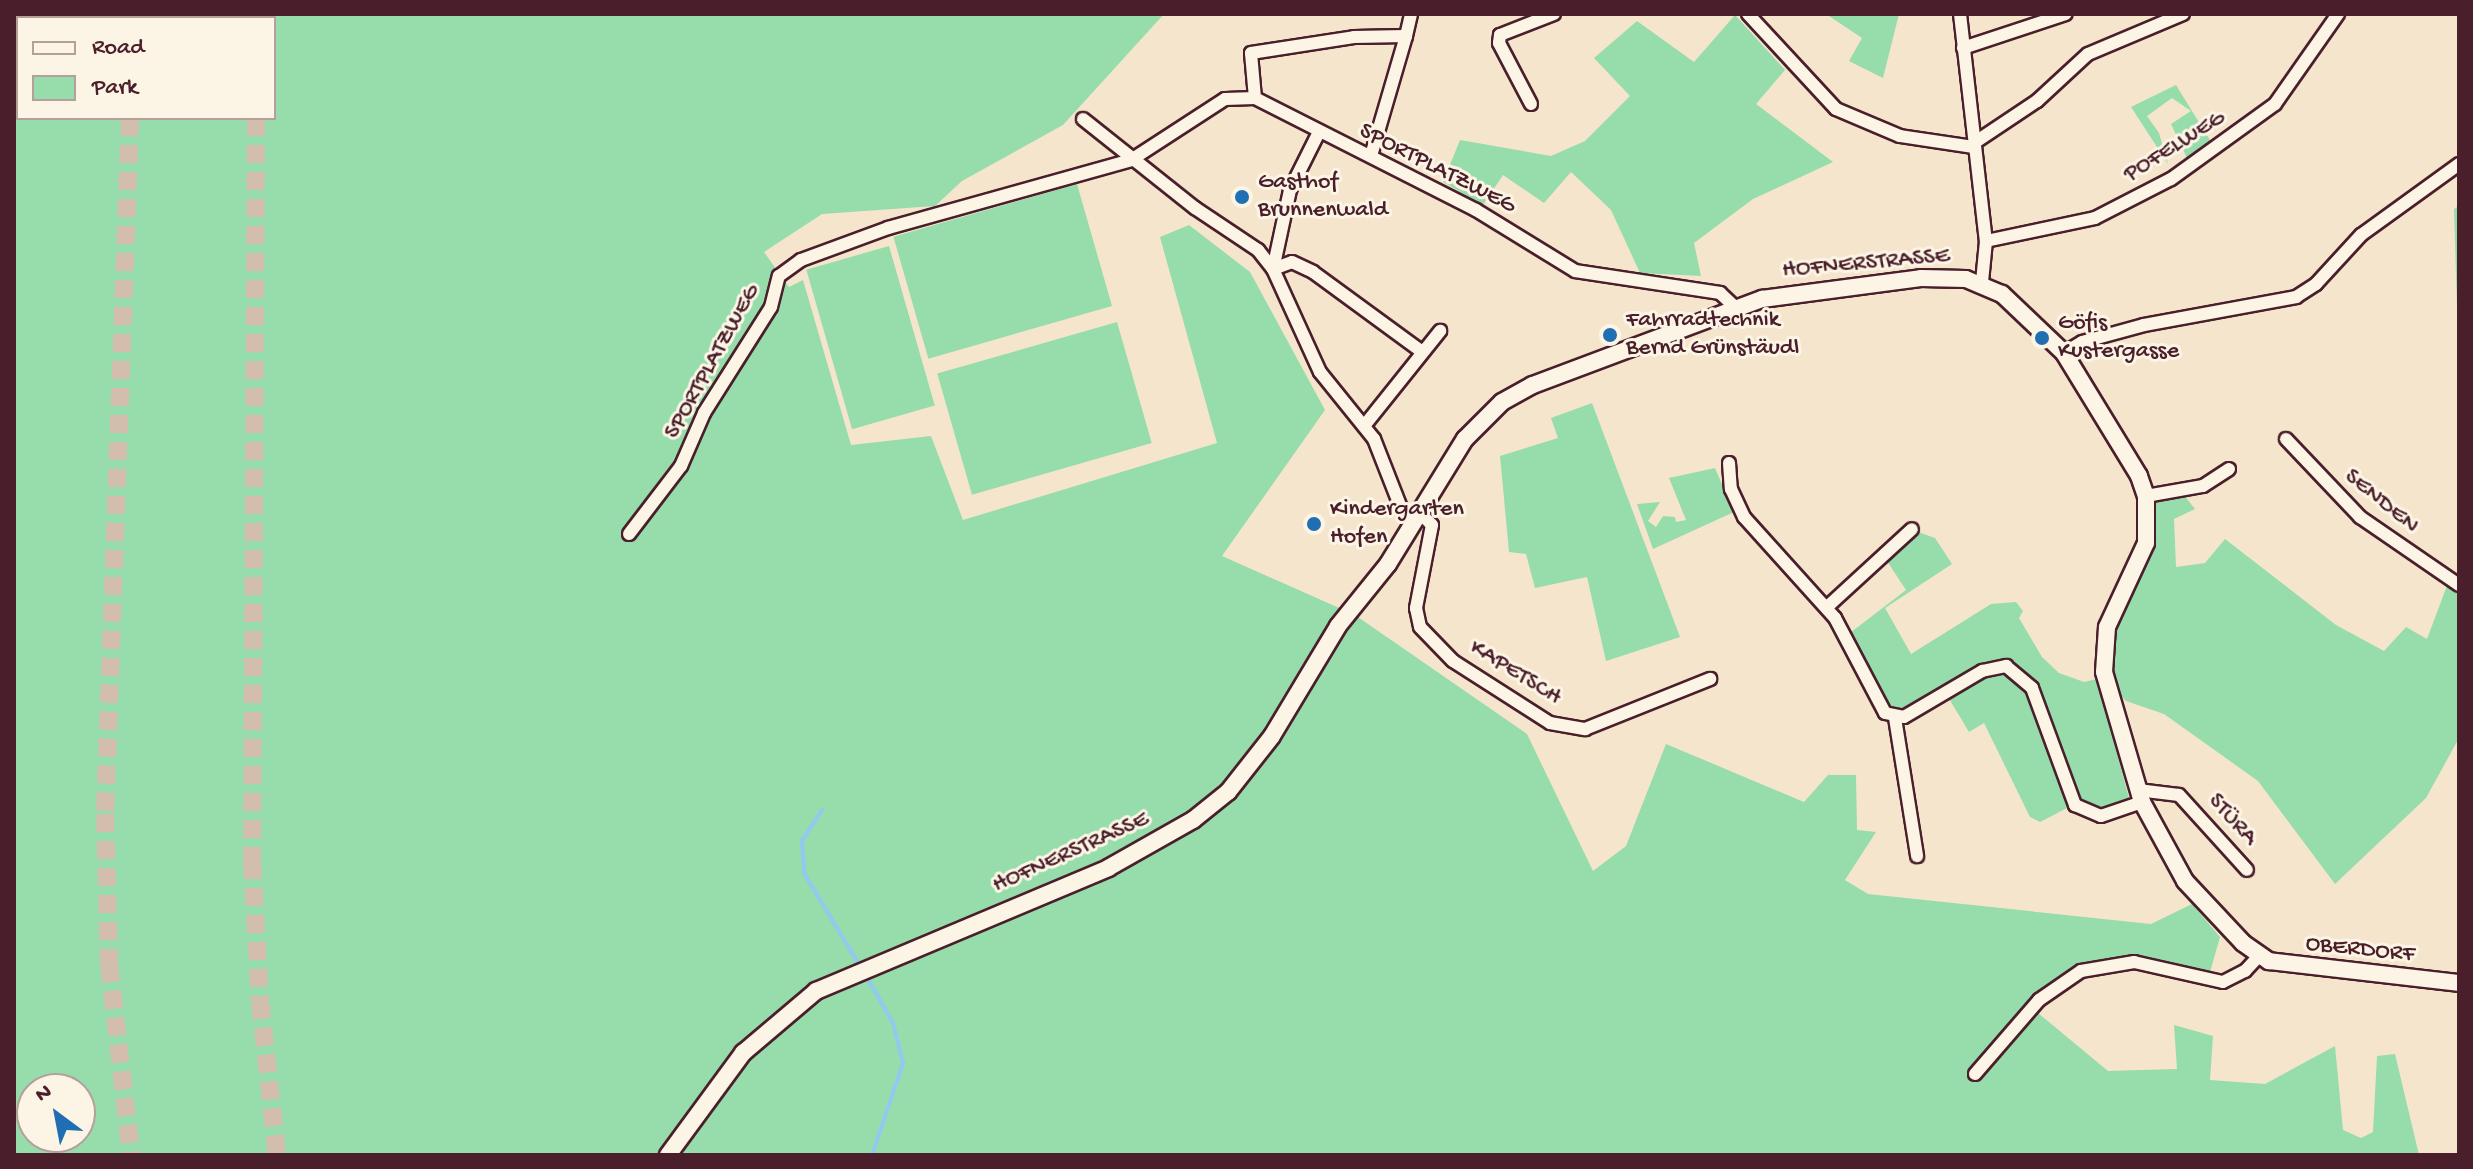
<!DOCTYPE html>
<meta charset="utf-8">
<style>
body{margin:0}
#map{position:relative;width:2473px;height:1169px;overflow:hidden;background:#f5e5cd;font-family:"Gochi Hand",sans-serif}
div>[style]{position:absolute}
.green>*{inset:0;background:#96ddab;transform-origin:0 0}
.stream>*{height:4px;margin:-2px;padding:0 2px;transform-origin:2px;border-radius:2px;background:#91c9f0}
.highway-tunnel>*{height:18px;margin-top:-9px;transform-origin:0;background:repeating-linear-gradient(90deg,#d3bdad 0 18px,transparent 0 27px)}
.roads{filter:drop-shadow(2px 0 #4a1f2b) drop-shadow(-2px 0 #4a1f2b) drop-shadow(0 2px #4a1f2b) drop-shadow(0 -2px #4a1f2b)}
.minor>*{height:12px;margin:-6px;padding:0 6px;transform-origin:6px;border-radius:6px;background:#fcf5e5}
.major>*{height:16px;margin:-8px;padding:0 8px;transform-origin:8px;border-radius:8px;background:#fcf5e5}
.dots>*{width:22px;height:22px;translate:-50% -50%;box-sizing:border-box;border:4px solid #fcf5e5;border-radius:50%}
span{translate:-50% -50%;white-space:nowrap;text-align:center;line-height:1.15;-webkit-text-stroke:6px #fcf5e5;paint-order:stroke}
.street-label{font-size:24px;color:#4a1f2b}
.poi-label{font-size:24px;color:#4a1f2b}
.left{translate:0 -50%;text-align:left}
.frame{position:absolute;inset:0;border:16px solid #4a1f2b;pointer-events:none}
.legend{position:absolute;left:16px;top:16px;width:260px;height:104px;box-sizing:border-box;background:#fcf5e5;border:2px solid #b59f9b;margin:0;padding:10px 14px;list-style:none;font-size:24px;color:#4a1f2b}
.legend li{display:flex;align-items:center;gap:16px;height:40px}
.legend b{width:40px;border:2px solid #b59f9b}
.north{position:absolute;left:16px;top:1073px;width:80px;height:80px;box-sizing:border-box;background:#fcf5e5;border:2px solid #b59f9b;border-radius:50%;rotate:328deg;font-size:22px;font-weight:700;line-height:32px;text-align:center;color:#4a1f2b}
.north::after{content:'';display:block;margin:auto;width:28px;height:36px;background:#1f6fb2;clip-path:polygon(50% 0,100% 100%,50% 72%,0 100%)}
</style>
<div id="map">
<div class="green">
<i style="clip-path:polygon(evenodd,14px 14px,1164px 14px,1063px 125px,962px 181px,935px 206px,822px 214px,764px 252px,789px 287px,803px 280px,851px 445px,931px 436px,963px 520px,1217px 443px,1160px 237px,1189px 225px,1250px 272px,1325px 410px,1222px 556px,1355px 615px,1527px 734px,1593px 871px,1626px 846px,1666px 744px,1804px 802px,1828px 775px,1856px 775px,1857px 830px,1876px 832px,1845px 880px,1868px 894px,2151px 924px,2192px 904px,2220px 937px,2208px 979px,2130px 955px,2083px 963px,2026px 1003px,2108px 1071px,2177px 1069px,2174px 1025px,2213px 1036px,2210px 1080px,2265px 1084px,2335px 1046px,2343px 1130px,2361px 1138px,2373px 1132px,2377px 1056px,2395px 1054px,2419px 1155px,14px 1155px,14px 14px,18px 18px,274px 18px,274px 118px,18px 118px,18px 18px,14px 14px,32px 1089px,80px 1089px,80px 1137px,32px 1137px,32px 1089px)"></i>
<i style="clip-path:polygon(1826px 14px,1899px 14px,1883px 78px,1849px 61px,1862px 38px)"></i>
<i style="clip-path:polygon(1735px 15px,1785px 70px,1756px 104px,1833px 162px,1753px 199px,1694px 243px,1701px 276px,1640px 273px,1611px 210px,1571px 172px,1544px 203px,1503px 175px,1483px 205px,1443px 182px,1460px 140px,1551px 156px,1585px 141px,1630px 96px,1594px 58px,1637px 21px,1694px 62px)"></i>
<i style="clip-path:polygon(2176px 85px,2213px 145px,2188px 160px,2171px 124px,2191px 111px,2172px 98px,2147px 116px,2159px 133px,2168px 164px,2131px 107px)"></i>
<i style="left:1077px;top:184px;width:127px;height:191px;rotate:74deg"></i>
<i style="clip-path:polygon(2459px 206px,2459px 374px,2454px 209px)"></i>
<i style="left:889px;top:246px;width:166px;height:86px;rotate:74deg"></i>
<i style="left:1117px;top:322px;width:126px;height:187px;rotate:74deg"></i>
<i style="clip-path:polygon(1592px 403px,1680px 637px,1606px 661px,1587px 577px,1535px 588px,1526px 554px,1509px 552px,1500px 456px,1558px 438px,1551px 418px)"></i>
<i style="clip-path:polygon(1715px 468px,1734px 512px,1653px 549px,1637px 504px,1660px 502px,1648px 521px,1656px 527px,1663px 516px,1675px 517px,1676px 522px,1686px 520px,1669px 478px)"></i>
<i style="clip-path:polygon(2184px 495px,2195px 509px,2174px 519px,2176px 567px,2205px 563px,2225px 539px,2336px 625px,2384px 651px,2406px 627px,2427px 639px,2448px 583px,2459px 592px,2459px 738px,2426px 798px,2335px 884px,2258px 781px,2164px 714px,2126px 701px,2113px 688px,2112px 628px,2153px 532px,2153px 503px)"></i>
<i style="clip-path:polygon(1918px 532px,1935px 538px,1952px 564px,1885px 608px,1911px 654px,1991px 604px,2016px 602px,2023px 611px,2019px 618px,2042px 657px,2059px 673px,2084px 682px,2097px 679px,2130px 802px,2103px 812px,2083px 806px,2071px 791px,2035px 682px,2009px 661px,1983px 663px,1907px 709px,1892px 708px,1887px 702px,1850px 633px,1906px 590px,1885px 558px)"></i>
<i style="clip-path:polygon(2000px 671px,2011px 674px,2031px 695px,2069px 807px,2040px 822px,2030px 817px,1984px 723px,1969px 732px,1948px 697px)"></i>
</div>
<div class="stream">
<i style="left:822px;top:810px;width:37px;rotate:123deg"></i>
<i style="left:802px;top:841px;width:32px;rotate:86deg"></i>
<i style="left:804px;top:873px;width:111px;rotate:59deg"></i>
<i style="left:866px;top:976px;width:54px;rotate:60.1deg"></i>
<i style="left:893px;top:1023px;width:41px;rotate:76deg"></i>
<i style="left:903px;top:1063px;width:97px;rotate:108.6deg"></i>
</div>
<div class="highway-tunnel">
<i style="left:254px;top:14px;width:4px;rotate:76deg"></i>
<i style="left:131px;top:18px;width:4px;rotate:-90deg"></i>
<i style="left:130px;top:118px;width:696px;rotate:92.06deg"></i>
<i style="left:105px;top:814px;width:150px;rotate:88.5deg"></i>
<i style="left:109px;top:964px;width:192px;rotate:83.4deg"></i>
<i style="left:256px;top:118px;width:743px;rotate:90.31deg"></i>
<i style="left:252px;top:861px;width:140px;rotate:86.7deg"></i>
<i style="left:260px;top:1001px;width:155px;rotate:83.7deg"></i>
</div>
<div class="roads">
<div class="minor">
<i style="left:1748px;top:14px;width:129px;rotate:47.2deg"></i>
<i style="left:1836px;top:109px;width:69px;rotate:22.9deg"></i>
<i style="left:1900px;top:136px;width:75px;rotate:8.5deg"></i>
<i style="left:1960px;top:14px;width:228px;rotate:83.5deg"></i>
<i style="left:1986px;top:241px;width:41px;rotate:95.6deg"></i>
<i style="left:1406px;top:36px;width:23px;rotate:-77deg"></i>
<i style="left:1963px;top:48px;width:108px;rotate:-18.3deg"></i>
<i style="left:1255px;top:98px;width:45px;rotate:-95.1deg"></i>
<i style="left:1251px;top:53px;width:104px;rotate:-8.8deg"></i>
<i style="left:1354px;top:37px;width:52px;rotate:-1.1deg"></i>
<i style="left:1406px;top:36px;width:125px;rotate:106.3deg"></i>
<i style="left:1531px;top:104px;width:69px;rotate:-117.7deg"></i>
<i style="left:1499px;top:43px;width:8px;rotate:-83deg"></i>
<i style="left:1500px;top:35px;width:58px;rotate:-21.3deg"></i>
<i style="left:1083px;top:119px;width:143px;rotate:38.5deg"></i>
<i style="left:1195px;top:208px;width:76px;rotate:33.7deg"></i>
<i style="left:1258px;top:250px;width:24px;rotate:52deg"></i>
<i style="left:1273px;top:269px;width:20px;rotate:-20deg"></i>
<i style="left:1292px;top:262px;width:23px;rotate:25deg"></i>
<i style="left:1313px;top:272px;width:134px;rotate:36.2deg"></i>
<i style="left:1318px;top:134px;width:63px;rotate:116.6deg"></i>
<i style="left:1290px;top:190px;width:81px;rotate:102.1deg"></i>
<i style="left:1273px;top:269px;width:113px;rotate:65.5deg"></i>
<i style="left:1320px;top:372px;width:86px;rotate:51.1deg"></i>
<i style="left:1374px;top:439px;width:79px;rotate:68.6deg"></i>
<i style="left:1403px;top:513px;width:15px;rotate:37deg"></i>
<i style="left:1974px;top:143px;width:76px;rotate:-33.7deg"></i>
<i style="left:2037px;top:101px;width:69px;rotate:-42.7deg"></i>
<i style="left:2088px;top:54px;width:103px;rotate:-22.8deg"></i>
<i style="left:1986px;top:241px;width:111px;rotate:-11.9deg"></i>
<i style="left:2095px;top:218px;width:85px;rotate:-27.2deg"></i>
<i style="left:2171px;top:179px;width:128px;rotate:-35.8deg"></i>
<i style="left:2275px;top:104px;width:110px;rotate:-55deg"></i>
<i style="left:2064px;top:353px;width:21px;rotate:-31deg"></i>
<i style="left:2082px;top:342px;width:64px;rotate:-15.3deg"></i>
<i style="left:2144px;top:325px;width:155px;rotate:-10.4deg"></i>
<i style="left:2296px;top:297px;width:24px;rotate:-33deg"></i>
<i style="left:2316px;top:284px;width:67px;rotate:-47.4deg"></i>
<i style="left:2361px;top:235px;width:121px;rotate:-35.9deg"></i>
<i style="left:1364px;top:426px;width:122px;rotate:-51.3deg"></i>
<i style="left:2286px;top:439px;width:108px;rotate:46.5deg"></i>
<i style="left:2360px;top:517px;width:120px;rotate:34.5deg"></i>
<i style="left:1729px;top:463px;width:26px;rotate:86deg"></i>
<i style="left:1731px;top:489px;width:31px;rotate:65deg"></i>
<i style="left:1744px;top:517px;width:136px;rotate:48deg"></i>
<i style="left:1835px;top:618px;width:107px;rotate:62.2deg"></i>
<i style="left:1885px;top:713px;width:19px;rotate:12deg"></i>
<i style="left:1904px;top:717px;width:91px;rotate:-30.5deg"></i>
<i style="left:1982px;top:671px;width:25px;rotate:-12deg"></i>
<i style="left:2006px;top:666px;width:34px;rotate:40deg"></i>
<i style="left:2032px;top:688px;width:125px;rotate:69.8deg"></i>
<i style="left:2075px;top:805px;width:28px;rotate:23deg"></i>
<i style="left:2101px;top:816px;width:43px;rotate:-18.9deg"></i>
<i style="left:2146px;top:496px;width:58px;rotate:-10deg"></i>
<i style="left:2203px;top:486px;width:31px;rotate:-33deg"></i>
<i style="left:1420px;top:513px;width:17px;rotate:45deg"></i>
<i style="left:1432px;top:525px;width:85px;rotate:100.9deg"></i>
<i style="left:1416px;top:608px;width:19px;rotate:78deg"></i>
<i style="left:1420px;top:627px;width:47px;rotate:45.9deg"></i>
<i style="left:1453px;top:661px;width:115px;rotate:32.6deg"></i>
<i style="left:1550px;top:723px;width:36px;rotate:10deg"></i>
<i style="left:1585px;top:729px;width:135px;rotate:-21.8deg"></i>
<i style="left:629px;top:534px;width:86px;rotate:-52.6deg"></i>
<i style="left:681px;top:466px;width:58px;rotate:-66.5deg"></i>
<i style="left:704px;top:413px;width:125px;rotate:-57.7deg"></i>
<i style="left:771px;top:307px;width:32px;rotate:-76deg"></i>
<i style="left:779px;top:276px;width:27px;rotate:-36deg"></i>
<i style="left:801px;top:260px;width:93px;rotate:-20.2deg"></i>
<i style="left:888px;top:228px;width:252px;rotate:-15.6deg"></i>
<i style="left:1131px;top:160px;width:112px;rotate:-33deg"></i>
<i style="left:1225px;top:99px;width:30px;rotate:-2deg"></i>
<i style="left:1255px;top:98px;width:248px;rotate:26.9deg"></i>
<i style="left:1476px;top:210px;width:116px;rotate:31.6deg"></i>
<i style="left:1575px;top:271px;width:147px;rotate:8.6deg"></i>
<i style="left:1720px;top:293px;width:21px;rotate:43deg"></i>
<i style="left:1827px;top:607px;width:115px;rotate:-42.5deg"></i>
<i style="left:1895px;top:718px;width:140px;rotate:80.9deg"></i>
<i style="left:2138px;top:790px;width:41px;rotate:7deg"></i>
<i style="left:2179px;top:795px;width:101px;rotate:47.8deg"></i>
<i style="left:1975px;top:1074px;width:98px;rotate:-49.1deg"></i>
<i style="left:2039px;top:1000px;width:51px;rotate:-34.6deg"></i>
<i style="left:2081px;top:971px;width:54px;rotate:-9.6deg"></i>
<i style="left:2134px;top:962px;width:91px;rotate:12.7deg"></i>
<i style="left:2223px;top:982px;width:25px;rotate:-27deg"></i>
<i style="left:2245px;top:971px;width:21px;rotate:-47deg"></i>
</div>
<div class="major">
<i style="left:668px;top:1155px;width:127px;rotate:-53.7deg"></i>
<i style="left:743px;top:1053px;width:96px;rotate:-40.3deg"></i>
<i style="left:816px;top:991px;width:317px;rotate:-22.8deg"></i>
<i style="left:1108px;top:868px;width:98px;rotate:-29.5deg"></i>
<i style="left:1193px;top:820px;width:45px;rotate:-38.7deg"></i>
<i style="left:1228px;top:792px;width:71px;rotate:-51.8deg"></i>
<i style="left:1272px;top:736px;width:128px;rotate:-59deg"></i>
<i style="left:1338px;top:626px;width:80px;rotate:-51.1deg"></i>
<i style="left:1388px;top:564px;width:147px;rotate:-58.4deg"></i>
<i style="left:1465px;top:439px;width:52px;rotate:-45deg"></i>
<i style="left:1502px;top:402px;width:35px;rotate:-29deg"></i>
<i style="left:1533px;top:385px;width:245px;rotate:-20.6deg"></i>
<i style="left:1762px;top:299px;width:160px;rotate:-7.5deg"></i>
<i style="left:1921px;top:278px;width:45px;rotate:1.3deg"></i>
<i style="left:1966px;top:279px;width:39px;rotate:23deg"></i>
<i style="left:2002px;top:294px;width:86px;rotate:43.6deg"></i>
<i style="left:2064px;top:353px;width:144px;rotate:58.6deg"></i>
<i style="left:2139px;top:476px;width:21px;rotate:71deg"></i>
<i style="left:2146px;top:496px;width:47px;rotate:90deg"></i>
<i style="left:2146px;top:543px;width:93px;rotate:114.9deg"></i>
<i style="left:2107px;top:627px;width:45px;rotate:93.8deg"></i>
<i style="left:2104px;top:672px;width:135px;rotate:73.7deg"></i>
<i style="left:2142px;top:802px;width:90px;rotate:61.4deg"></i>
<i style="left:2185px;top:881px;width:85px;rotate:46.9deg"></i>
<i style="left:2243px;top:943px;width:32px;rotate:35deg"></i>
<i style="left:2269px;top:961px;width:191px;rotate:6.6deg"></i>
</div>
</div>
<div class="dots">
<i style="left:1242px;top:197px;background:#1f6fb2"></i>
<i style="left:1610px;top:335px;background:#1f6fb2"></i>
<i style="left:2042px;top:338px;background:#1f6fb2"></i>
<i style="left:1314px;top:524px;background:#1f6fb2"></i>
</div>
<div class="street-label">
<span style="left:2175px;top:147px;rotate:-32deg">POFELWEG</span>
<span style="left:1437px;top:169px;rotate:27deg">SPORTPLATZWEG</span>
<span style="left:1866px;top:264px;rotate:-5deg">HOFNERSTRASSE</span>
<span style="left:713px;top:362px;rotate:-61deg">SPORTPLATZWEG</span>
<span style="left:2381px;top:502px;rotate:39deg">SENDEN</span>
<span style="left:1515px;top:673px;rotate:32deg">KAPETSCH</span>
<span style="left:2232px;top:820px;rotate:48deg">STÜRA</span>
<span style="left:1071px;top:853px;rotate:-24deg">HOFNERSTRASSE</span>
<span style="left:2360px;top:950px;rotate:6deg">OBERDORF</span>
</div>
<div class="poi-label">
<span class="left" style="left:1258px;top:197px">Gasthof<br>Brunnenwald</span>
<span class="left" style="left:1626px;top:335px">Fahrradtechnik<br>Bernd Grünstäudl</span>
<span class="left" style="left:2058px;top:338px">Göfis<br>Kustergasse</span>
<span class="left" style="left:1330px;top:524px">Kindergarten<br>Hofen</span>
</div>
<div class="frame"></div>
<ul class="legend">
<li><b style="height:10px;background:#fcf5e5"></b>Road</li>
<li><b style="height:22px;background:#96ddab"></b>Park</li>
</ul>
<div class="north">N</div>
</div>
